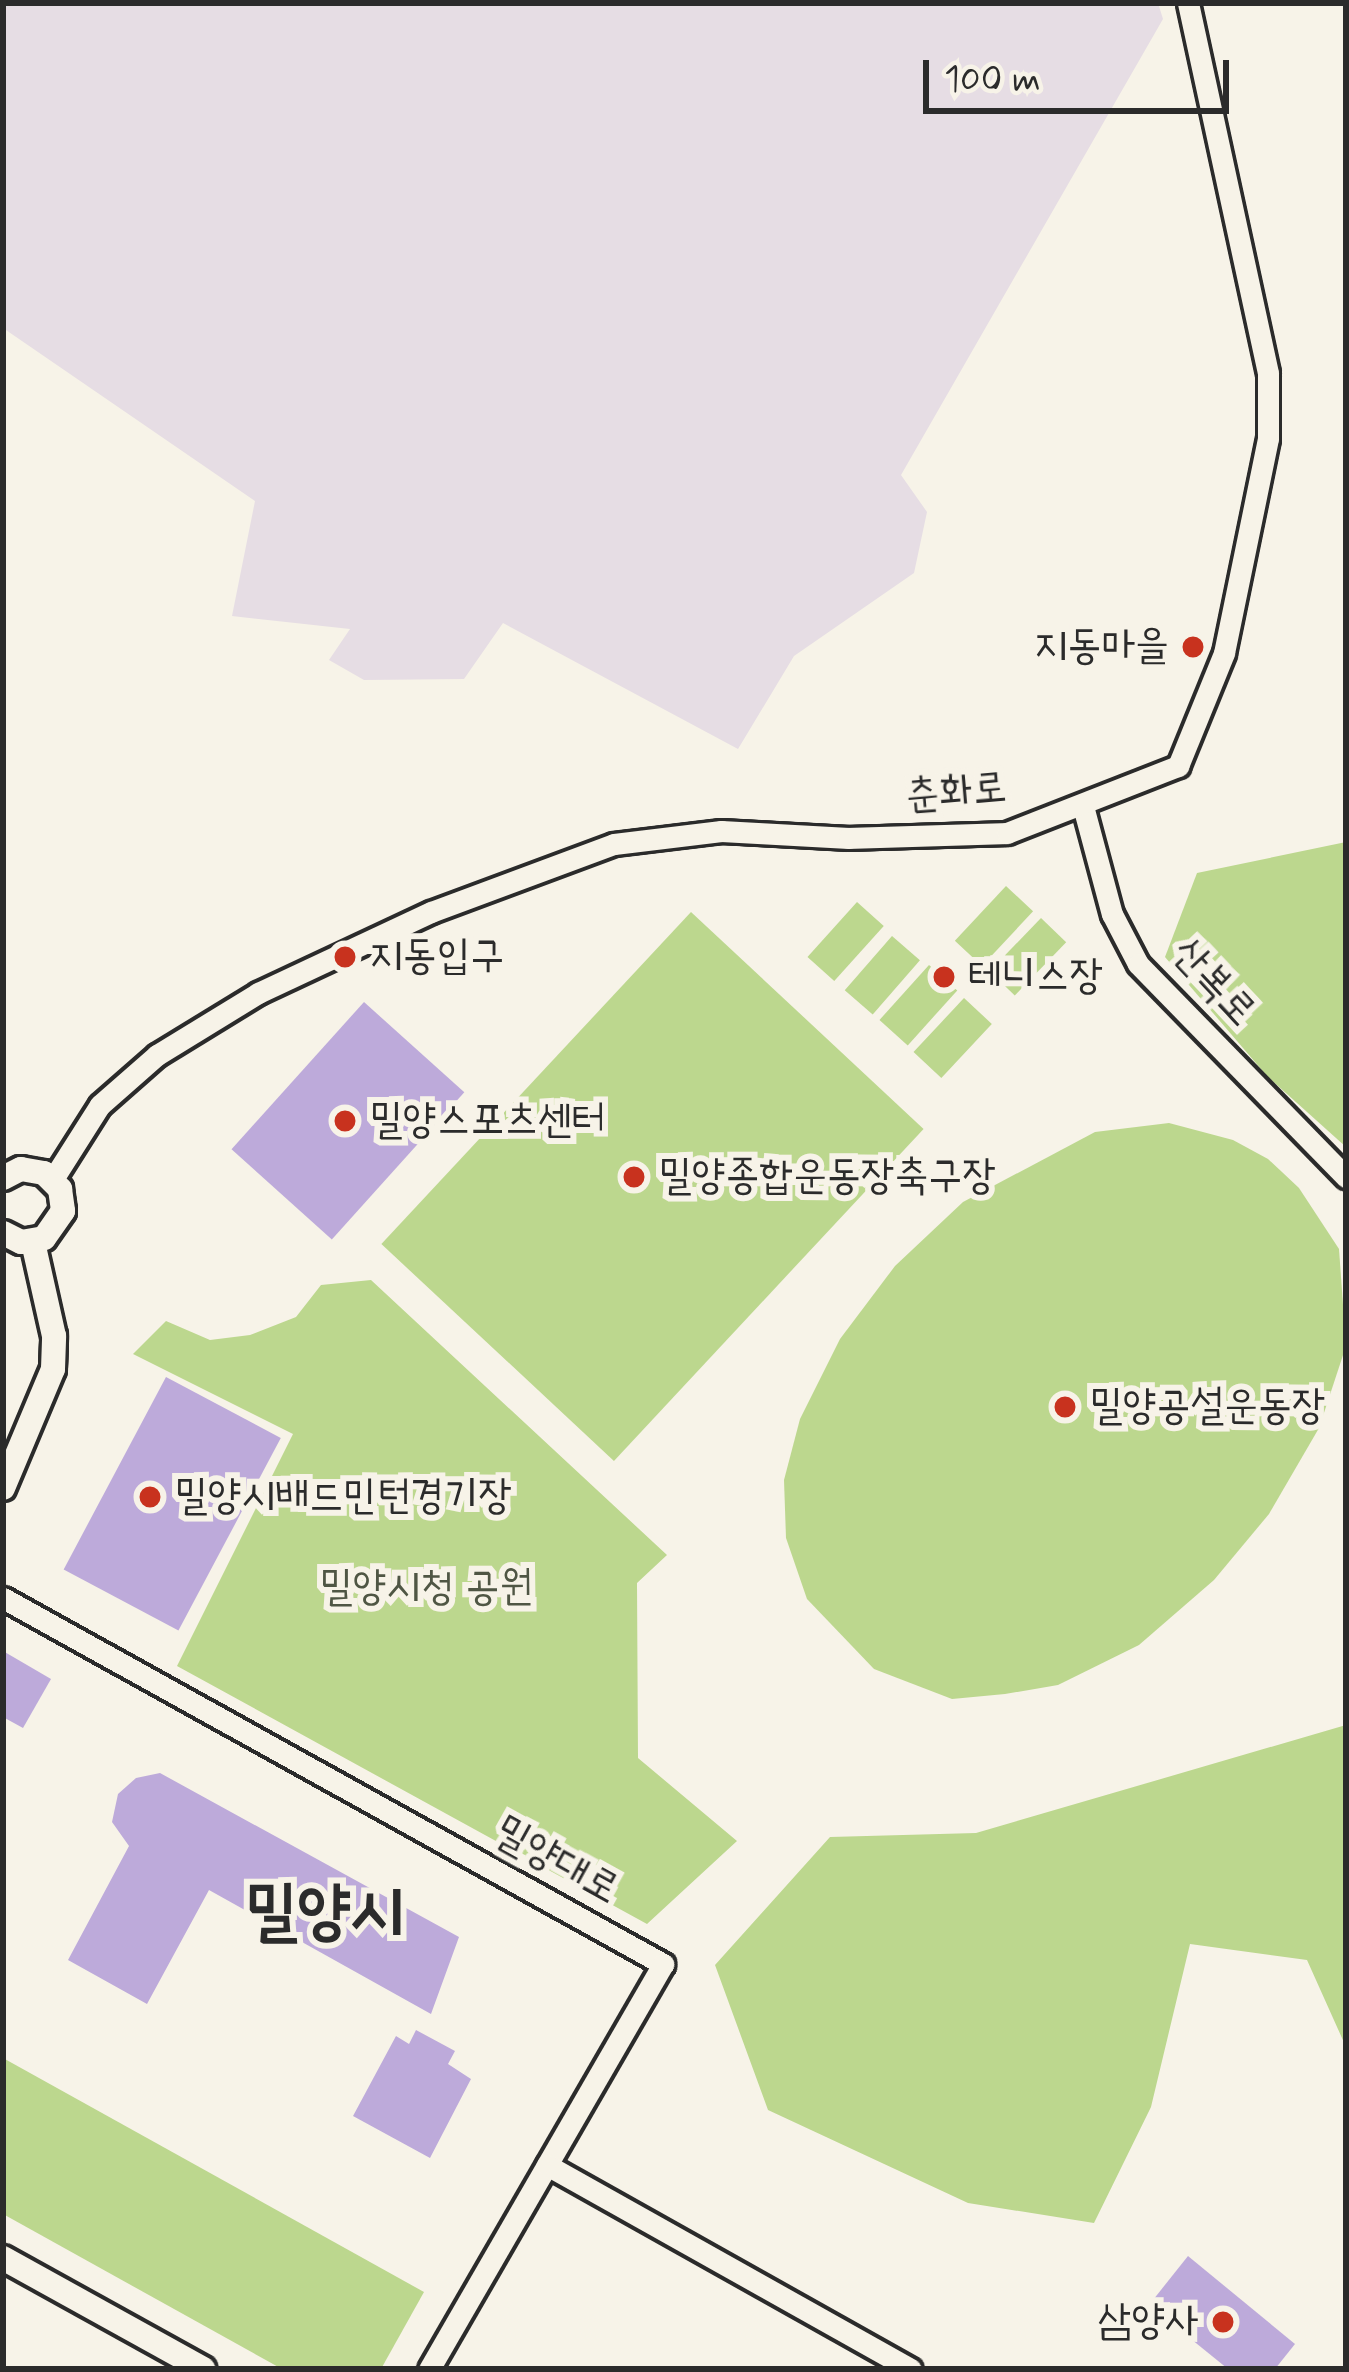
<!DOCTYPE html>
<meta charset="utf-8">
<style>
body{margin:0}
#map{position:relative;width:1349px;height:2372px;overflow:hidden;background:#f7f3e8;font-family:Mynerve,"Poor Story",sans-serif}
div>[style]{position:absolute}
.built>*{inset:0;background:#e6dde4}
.green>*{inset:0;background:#bcd78e;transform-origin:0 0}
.building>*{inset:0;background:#bdaada;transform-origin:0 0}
.roads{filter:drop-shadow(3px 0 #2b2b2b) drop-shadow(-3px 0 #2b2b2b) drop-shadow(0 3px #2b2b2b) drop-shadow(0 -3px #2b2b2b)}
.minor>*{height:21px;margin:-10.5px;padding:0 10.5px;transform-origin:10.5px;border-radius:10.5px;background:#f7f3e8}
.major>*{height:24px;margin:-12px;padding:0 12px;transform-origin:12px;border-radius:12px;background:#f7f3e8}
.dots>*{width:33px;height:33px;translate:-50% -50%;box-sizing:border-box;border:6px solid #f7f3e8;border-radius:50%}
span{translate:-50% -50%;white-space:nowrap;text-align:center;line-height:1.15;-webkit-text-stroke:12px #f7f3e8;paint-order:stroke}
.poi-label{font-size:42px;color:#2b2b2b}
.right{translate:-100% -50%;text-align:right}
.left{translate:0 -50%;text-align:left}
.street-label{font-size:42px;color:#2b2b2b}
.park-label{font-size:42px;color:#4f5644}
.town-label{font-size:66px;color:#2b2b2b;font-weight:700}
.frame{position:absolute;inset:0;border:6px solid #2b2b2b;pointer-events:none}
.scale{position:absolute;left:923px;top:60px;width:306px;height:54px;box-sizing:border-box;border:6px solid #2b2b2b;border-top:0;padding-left:15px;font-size:36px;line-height:42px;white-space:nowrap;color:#2b2b2b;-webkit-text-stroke:9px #f7f3e8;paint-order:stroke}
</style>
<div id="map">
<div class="built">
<i style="clip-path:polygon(3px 3px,1158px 3px,1163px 19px,901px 475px,927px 512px,914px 573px,794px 656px,738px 749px,503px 623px,464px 679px,364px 680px,329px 660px,350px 629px,232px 616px,255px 501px,3px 328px)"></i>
</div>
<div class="green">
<i style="clip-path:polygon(1346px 842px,1346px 1147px,1267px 1076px,1165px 957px,1197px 873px)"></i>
<i style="left:1006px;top:886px;width:37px;height:75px;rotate:43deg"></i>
<i style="left:857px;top:902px;width:36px;height:74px;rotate:42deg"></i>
<i style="left:691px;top:912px;width:318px;height:454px;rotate:43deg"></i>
<i style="left:1041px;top:918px;width:35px;height:74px;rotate:44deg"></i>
<i style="left:892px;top:936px;width:37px;height:72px;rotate:41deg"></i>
<i style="left:929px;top:965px;width:38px;height:74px;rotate:42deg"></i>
<i style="left:964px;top:998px;width:38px;height:74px;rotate:43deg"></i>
<i style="clip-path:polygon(1169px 1123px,1233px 1140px,1268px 1159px,1299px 1188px,1339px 1249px,1346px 1346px,1319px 1428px,1269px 1514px,1214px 1580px,1139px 1645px,1058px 1685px,1005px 1694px,952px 1699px,874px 1669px,807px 1599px,786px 1538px,784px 1480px,800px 1419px,840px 1339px,895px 1266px,963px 1202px,1095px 1132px)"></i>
<i style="clip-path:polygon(371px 1280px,667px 1555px,637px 1583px,638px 1758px,737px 1841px,647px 1924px,177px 1666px,293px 1434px,133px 1354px,166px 1321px,210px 1340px,250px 1335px,296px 1317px,321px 1285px)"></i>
<i style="clip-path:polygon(1346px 1725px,1346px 2047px,1307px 1960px,1190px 1944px,1151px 2107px,1094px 2223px,968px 2203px,768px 2110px,715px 1965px,830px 1837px,976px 1833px)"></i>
<i style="clip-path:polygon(3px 2058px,424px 2292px,381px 2369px,282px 2369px,3px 2214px)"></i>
</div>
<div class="building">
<i style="left:364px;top:1002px;width:135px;height:198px;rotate:42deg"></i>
<i style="left:166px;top:1377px;width:130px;height:218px;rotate:28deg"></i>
<i style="clip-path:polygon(3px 1651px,51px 1679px,23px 1728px,3px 1717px)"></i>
<i style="clip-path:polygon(160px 1773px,459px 1937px,431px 2014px,209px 1890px,147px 2004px,68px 1960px,129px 1846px,112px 1822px,118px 1794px,136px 1778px)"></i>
<i style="clip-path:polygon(416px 2030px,455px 2051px,448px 2064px,471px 2079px,430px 2158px,353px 2116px,396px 2036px,409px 2044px)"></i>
<i style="clip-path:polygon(1188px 2256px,1295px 2344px,1275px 2369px,1228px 2369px,1149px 2305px)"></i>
</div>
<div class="roads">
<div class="minor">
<i style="left:1083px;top:806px;width:112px;rotate:75deg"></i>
<i style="left:1112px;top:914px;width:56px;rotate:62.5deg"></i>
<i style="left:1138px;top:964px;width:298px;rotate:45.7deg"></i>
<i style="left:53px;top:1179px;width:88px;rotate:-57.6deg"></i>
<i style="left:100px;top:1105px;width:76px;rotate:-41.3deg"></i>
<i style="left:157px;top:1055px;width:119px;rotate:-31.5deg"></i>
<i style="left:258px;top:993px;width:191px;rotate:-25.1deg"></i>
<i style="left:431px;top:912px;width:195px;rotate:-20.4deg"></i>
<i style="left:614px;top:844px;width:108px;rotate:-6.9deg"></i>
<i style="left:721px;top:831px;width:128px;rotate:3.1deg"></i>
<i style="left:849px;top:838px;width:158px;rotate:-1.8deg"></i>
<i style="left:1007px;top:833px;width:184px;rotate:-21.4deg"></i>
<i style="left:1178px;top:766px;width:122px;rotate:-67.8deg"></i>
<i style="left:1224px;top:653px;width:219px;rotate:-78.4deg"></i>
<i style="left:1268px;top:438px;width:65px;rotate:-90deg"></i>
<i style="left:1268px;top:373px;width:379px;rotate:-102.2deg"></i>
<i style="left:3px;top:1598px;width:755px;rotate:29.01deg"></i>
<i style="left:663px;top:1964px;width:468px;rotate:120deg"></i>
<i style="left:547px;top:2165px;width:417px;rotate:29.3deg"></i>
</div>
<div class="major">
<i style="left:3px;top:1178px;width:20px;rotate:-27deg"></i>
<i style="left:21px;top:1169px;width:23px;rotate:10deg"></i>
<i style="left:44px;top:1173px;width:23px;rotate:45deg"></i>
<i style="left:60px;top:1189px;width:22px;rotate:82deg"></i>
<i style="left:63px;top:1211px;width:33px;rotate:125deg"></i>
<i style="left:44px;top:1238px;width:23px;rotate:170deg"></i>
<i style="left:21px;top:1242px;width:20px;rotate:-153deg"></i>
<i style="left:3px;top:1488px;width:129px;rotate:-67.2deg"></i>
<i style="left:53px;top:1369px;width:33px;rotate:-88deg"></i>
<i style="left:54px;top:1336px;width:96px;rotate:-102.6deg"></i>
<i style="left:3px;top:2258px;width:229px;rotate:29deg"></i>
</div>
</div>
<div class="dots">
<i style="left:1193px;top:647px;background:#c8321e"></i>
<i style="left:345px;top:957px;background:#c8321e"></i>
<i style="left:944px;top:977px;background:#c8321e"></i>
<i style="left:345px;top:1121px;background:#c8321e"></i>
<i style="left:634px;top:1177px;background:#c8321e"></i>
<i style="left:1065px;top:1407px;background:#c8321e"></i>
<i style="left:150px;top:1497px;background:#c8321e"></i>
<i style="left:1223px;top:2322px;background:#c8321e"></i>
</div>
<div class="poi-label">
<span class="right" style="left:1169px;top:647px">지동마을</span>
<span class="left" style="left:369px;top:957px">지동입구</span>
<span class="left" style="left:968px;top:977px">테니스장</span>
<span class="left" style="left:369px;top:1121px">밀양스포츠센터</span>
<span class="left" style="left:658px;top:1177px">밀양종합운동장축구장</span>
<span class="left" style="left:1089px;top:1407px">밀양공설운동장</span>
<span class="left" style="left:174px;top:1497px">밀양시배드민턴경기장</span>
<span class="right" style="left:1199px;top:2322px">삼양사</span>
</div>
<div class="street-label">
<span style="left:956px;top:793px;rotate:-5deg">춘화로</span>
<span style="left:1213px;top:983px;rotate:47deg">산복로</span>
<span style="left:556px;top:1861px;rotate:29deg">밀양대로</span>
</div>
<div class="park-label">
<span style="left:426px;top:1588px">밀양시청 공원</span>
</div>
<div class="town-label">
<span style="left:324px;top:1914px">밀양시</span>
</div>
<div class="frame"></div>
<div class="scale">100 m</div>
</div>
